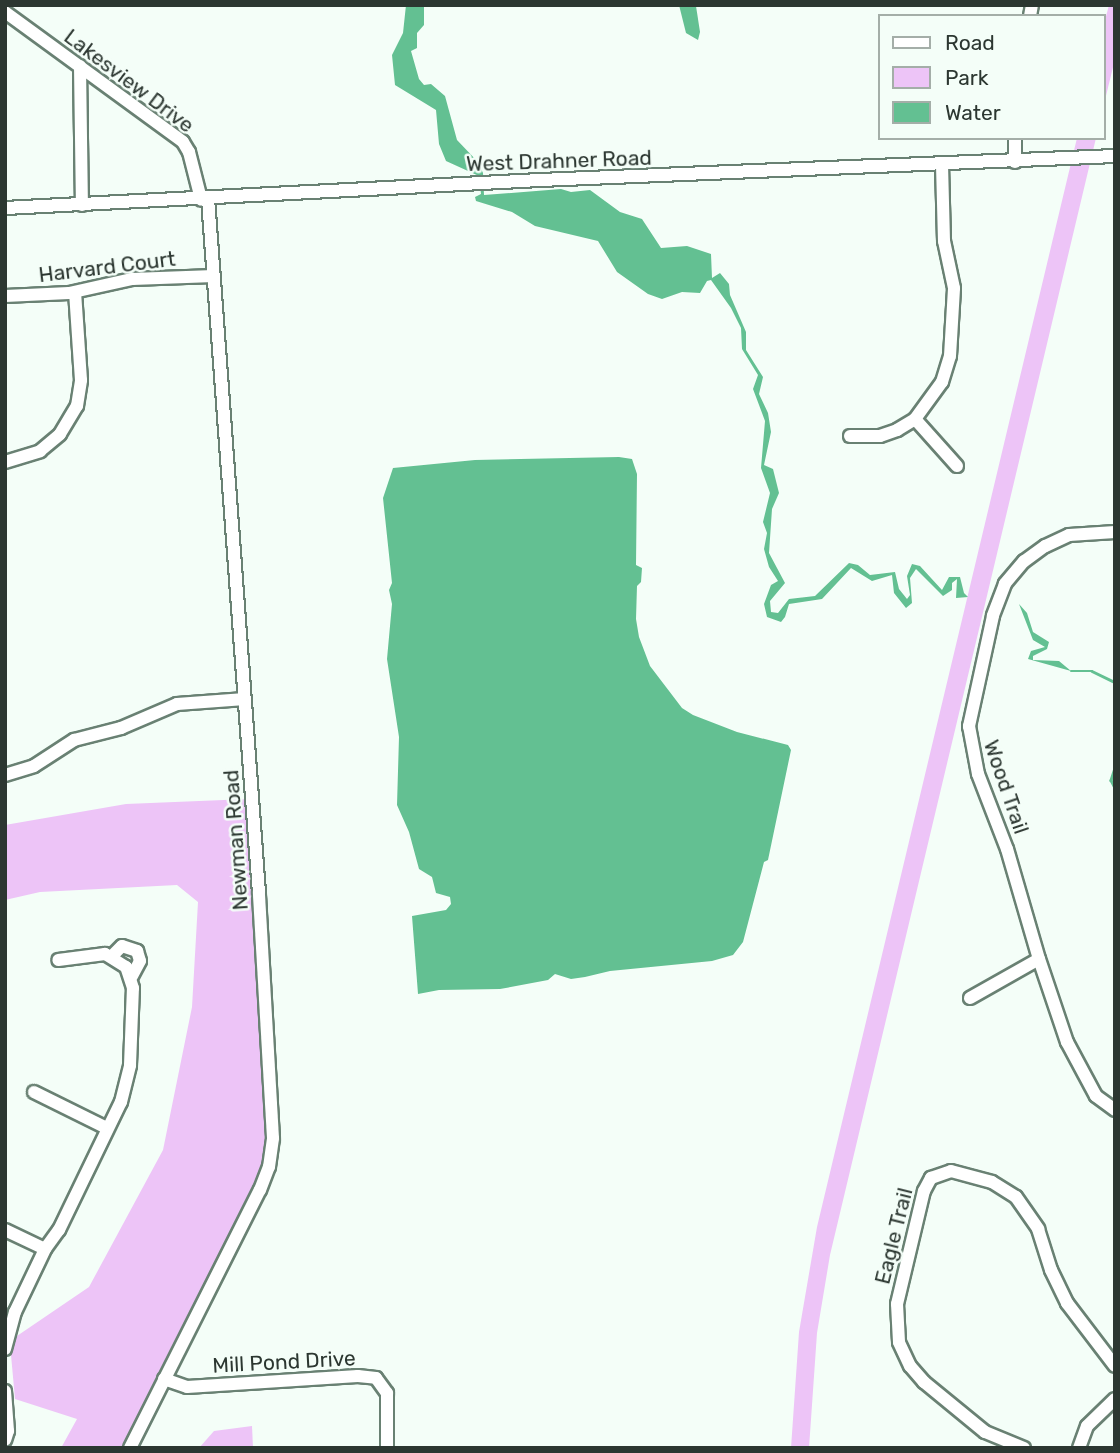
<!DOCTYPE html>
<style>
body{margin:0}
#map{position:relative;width:1120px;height:1453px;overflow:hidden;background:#f4fef8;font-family:Rubik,sans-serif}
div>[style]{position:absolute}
.green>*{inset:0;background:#edc4f7}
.water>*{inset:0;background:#63c092}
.stream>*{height:2.5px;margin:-1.25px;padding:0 1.25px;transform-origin:1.25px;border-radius:1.25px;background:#63c092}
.roads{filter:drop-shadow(2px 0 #698173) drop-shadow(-2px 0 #698173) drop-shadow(0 2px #698173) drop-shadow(0 -2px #698173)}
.minor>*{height:12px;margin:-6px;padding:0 6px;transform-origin:6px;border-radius:6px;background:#fff}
span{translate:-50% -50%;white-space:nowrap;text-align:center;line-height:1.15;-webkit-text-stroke:5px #f4fef8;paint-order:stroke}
.street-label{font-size:21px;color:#2c3731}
.frame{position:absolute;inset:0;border:7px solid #2c3731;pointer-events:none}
.legend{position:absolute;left:878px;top:14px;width:228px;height:126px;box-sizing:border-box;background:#f4fef8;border:2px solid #a4aea8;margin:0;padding:9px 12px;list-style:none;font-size:21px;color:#2c3731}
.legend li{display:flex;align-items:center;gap:14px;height:35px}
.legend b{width:35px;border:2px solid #a4aea8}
</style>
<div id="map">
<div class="green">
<i style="clip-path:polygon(1109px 5px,1115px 5px,1115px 59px,1104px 104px,1104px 24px)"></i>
<i style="clip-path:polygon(1077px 138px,1096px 138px,830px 1255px,817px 1333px,809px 1448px,791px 1448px,799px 1332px,817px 1227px)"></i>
<i style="clip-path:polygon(248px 799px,269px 1141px,263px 1171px,127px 1448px,61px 1448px,77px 1419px,15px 1399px,11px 1355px,14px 1338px,89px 1287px,163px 1150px,192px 1007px,198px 902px,177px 885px,40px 892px,5px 900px,5px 825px,126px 804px)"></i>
<i style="clip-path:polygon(252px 1426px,253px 1448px,199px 1448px,214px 1431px)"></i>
</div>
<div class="water">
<i style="clip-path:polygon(406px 5px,424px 5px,424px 25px,417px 33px,417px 48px,411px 51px,419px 79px,424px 85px,431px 84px,445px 96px,457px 140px,478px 162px,483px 173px,484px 195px,561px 189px,571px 192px,590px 190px,620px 212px,642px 219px,661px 248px,687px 246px,711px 254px,712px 278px,720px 273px,729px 284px,730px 295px,746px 332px,746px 350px,763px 377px,759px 394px,768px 413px,771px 432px,764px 465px,773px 469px,779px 493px,772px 509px,769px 553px,785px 583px,770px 601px,771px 612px,778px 613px,789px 599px,815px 596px,849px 563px,858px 565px,870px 575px,895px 572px,899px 589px,907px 599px,910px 595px,907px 576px,912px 564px,920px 566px,942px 590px,949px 577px,960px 577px,964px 593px,968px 597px,956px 598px,957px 579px,952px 583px,952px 590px,943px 596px,916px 569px,910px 578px,912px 603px,906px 608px,894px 593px,892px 575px,872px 581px,851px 568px,822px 599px,789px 604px,785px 617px,781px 622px,767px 617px,764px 604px,771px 585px,778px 581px,769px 567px,764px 549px,767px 533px,763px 522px,770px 493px,761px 468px,765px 421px,753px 389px,758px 375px,742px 349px,741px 328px,731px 308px,711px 280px,707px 281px,700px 293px,682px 292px,662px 299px,648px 294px,617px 272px,598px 241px,535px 226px,512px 212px,476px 201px,475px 197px,481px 194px,479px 176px,446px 161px,439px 144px,436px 110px,395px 85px,392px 55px,403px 33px)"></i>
<i style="clip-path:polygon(679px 5px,696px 6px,700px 32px,698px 40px,686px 33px)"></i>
<i style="clip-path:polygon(619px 457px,632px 459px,637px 474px,636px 565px,642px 568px,641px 582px,637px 586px,636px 619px,639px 637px,650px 666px,682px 708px,693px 715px,737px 732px,788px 745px,791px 750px,768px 860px,764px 862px,743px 942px,733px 955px,712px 961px,610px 971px,585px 977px,571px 979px,555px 974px,548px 980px,500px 989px,439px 990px,418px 994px,412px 916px,446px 910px,451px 904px,450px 897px,436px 893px,432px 877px,419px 869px,409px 832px,397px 805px,399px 737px,387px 659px,392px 604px,389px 590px,392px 583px,383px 498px,393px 468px,475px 460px)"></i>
<i style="clip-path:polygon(1019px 604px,1027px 613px,1033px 632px,1049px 642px,1047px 649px,1033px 656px,1033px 660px,1059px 661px,1071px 671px,1028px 659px,1031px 651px,1045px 647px,1033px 640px)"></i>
</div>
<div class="stream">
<i style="left:1071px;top:671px;width:21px"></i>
<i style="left:1092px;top:671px;width:25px;rotate:26deg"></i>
<i style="left:1115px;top:768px;width:13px;rotate:108deg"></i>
<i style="left:1111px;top:780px;width:9px;rotate:63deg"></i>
<i style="left:1115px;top:807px;width:7px;rotate:90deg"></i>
</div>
<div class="roads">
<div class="minor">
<i style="left:5px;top:12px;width:220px;rotate:36.1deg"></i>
<i style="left:183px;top:142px;width:12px;rotate:59deg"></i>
<i style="left:189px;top:152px;width:49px;rotate:75.7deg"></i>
<i style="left:1030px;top:16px;width:11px;rotate:-80deg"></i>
<i style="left:80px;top:66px;width:139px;rotate:89.2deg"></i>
<i style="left:1015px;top:138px;width:24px;rotate:90deg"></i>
<i style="left:5px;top:208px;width:536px;rotate:-3deg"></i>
<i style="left:540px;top:180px;width:576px;rotate:-2.39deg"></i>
<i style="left:5px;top:296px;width:64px;rotate:-2.7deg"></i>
<i style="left:69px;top:293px;width:65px;rotate:-12.5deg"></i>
<i style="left:132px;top:279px;width:82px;rotate:-2.1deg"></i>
<i style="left:915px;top:419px;width:63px;rotate:48.2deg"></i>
<i style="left:850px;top:436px;width:30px"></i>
<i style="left:880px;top:436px;width:18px;rotate:-19deg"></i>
<i style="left:897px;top:430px;width:21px;rotate:-31deg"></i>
<i style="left:915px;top:419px;width:46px;rotate:-53.9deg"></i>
<i style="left:942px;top:382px;width:27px;rotate:-73deg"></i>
<i style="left:950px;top:356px;width:68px;rotate:-86.6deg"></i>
<i style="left:954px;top:288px;width:48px;rotate:-102deg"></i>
<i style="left:944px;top:241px;width:76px;rotate:-91.5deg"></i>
<i style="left:5px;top:462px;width:37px;rotate:-17deg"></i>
<i style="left:40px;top:451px;width:26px;rotate:-40deg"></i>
<i style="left:60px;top:434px;width:33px;rotate:-59deg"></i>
<i style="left:77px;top:406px;width:26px;rotate:-81deg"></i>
<i style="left:81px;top:380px;width:87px;rotate:-93.9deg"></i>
<i style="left:1115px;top:532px;width:46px;rotate:176.3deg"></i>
<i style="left:1069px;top:535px;width:26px;rotate:155deg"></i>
<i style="left:1045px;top:546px;width:26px;rotate:144deg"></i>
<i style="left:1024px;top:561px;width:30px;rotate:130deg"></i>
<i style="left:1005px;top:584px;width:34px;rotate:111deg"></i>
<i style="left:993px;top:616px;width:113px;rotate:102.3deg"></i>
<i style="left:969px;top:726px;width:49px;rotate:79.4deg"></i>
<i style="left:978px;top:774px;width:80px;rotate:68.9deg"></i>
<i style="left:1007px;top:849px;width:115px;rotate:73.8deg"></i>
<i style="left:1039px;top:959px;width:88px;rotate:71.4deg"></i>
<i style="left:1067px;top:1042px;width:61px;rotate:61.8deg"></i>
<i style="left:1096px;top:1096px;width:24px;rotate:36deg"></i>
<i style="left:5px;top:775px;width:30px;rotate:-17deg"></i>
<i style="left:34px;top:766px;width:48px;rotate:-33deg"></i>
<i style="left:74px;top:740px;width:49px;rotate:-14.3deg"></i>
<i style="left:121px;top:728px;width:61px;rotate:-23.2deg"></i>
<i style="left:177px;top:704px;width:68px;rotate:-4.2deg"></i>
<i style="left:112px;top:956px;width:14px;rotate:-45deg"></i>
<i style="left:122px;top:946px;width:16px;rotate:18deg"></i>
<i style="left:137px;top:951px;width:10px;rotate:73deg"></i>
<i style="left:140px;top:961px;width:17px;rotate:118deg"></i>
<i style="left:970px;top:998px;width:79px;rotate:-29.5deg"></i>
<i style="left:34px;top:1092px;width:81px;rotate:26.3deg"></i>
<i style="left:5px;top:1230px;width:44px;rotate:25.4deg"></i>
<i style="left:5px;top:1349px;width:38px;rotate:-75deg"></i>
<i style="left:15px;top:1312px;width:70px;rotate:-64.5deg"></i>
<i style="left:45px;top:1249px;width:24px;rotate:-54deg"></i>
<i style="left:59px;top:1230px;width:142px;rotate:-64.2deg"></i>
<i style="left:121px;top:1102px;width:38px;rotate:-76deg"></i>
<i style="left:130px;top:1065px;width:77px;rotate:-87.8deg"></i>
<i style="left:133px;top:988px;width:22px;rotate:-108deg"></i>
<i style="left:126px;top:967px;width:25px;rotate:-148deg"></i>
<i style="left:105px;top:954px;width:47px;rotate:172.7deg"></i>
<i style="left:164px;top:1379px;width:24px;rotate:19deg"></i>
<i style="left:187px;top:1387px;width:171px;rotate:-3.7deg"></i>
<i style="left:358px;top:1376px;width:18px;rotate:6deg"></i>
<i style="left:376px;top:1378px;width:19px;rotate:54deg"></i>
<i style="left:387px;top:1393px;width:55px;rotate:90deg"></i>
<i style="left:5px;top:1391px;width:40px;rotate:85.7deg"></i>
<i style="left:8px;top:1431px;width:9px;rotate:108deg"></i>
<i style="left:130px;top:1448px;width:289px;rotate:-63.3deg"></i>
<i style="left:260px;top:1190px;width:25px;rotate:-69deg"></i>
<i style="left:269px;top:1167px;width:29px;rotate:-82deg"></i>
<i style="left:273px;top:1138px;width:245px;rotate:-93.3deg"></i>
<i style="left:259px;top:893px;width:697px;rotate:-94.2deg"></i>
<i style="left:1024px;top:1448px;width:42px;rotate:-157.7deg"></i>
<i style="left:985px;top:1432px;width:79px;rotate:-140.7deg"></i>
<i style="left:924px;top:1382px;width:21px;rotate:-131deg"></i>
<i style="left:910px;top:1366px;width:26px;rotate:-115deg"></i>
<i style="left:899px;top:1342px;width:38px;rotate:-93deg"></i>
<i style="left:897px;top:1304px;width:116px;rotate:-76.6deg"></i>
<i style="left:924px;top:1191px;width:15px;rotate:-62deg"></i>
<i style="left:931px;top:1178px;width:21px;rotate:-19deg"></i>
<i style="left:951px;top:1171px;width:42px;rotate:15deg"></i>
<i style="left:992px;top:1182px;width:28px;rotate:32deg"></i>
<i style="left:1016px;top:1197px;width:39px;rotate:55deg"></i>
<i style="left:1038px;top:1229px;width:43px;rotate:72.4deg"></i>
<i style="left:1051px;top:1270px;width:37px;rotate:64deg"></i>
<i style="left:1067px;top:1303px;width:79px;rotate:52.7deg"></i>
<i style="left:1079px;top:1448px;width:23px;rotate:-70deg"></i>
<i style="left:1087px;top:1426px;width:39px;rotate:-44deg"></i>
</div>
</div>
<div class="street-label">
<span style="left:129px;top:81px;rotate:37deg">Lakesview Drive</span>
<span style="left:559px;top:161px;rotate:-2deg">West Drahner Road</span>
<span style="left:107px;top:267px;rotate:-7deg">Harvard Court</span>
<span style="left:1006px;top:787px;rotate:71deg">Wood Trail</span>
<span style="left:236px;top:840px;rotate:-94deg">Newman Road</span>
<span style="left:894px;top:1236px;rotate:-76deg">Eagle Trail</span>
<span style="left:284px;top:1362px;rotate:-3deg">Mill Pond Drive</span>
</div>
<div class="frame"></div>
<ul class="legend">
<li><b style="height:9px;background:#fff"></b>Road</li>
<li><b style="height:19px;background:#edc4f7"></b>Park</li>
<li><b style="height:19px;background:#63c092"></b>Water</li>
</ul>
</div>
